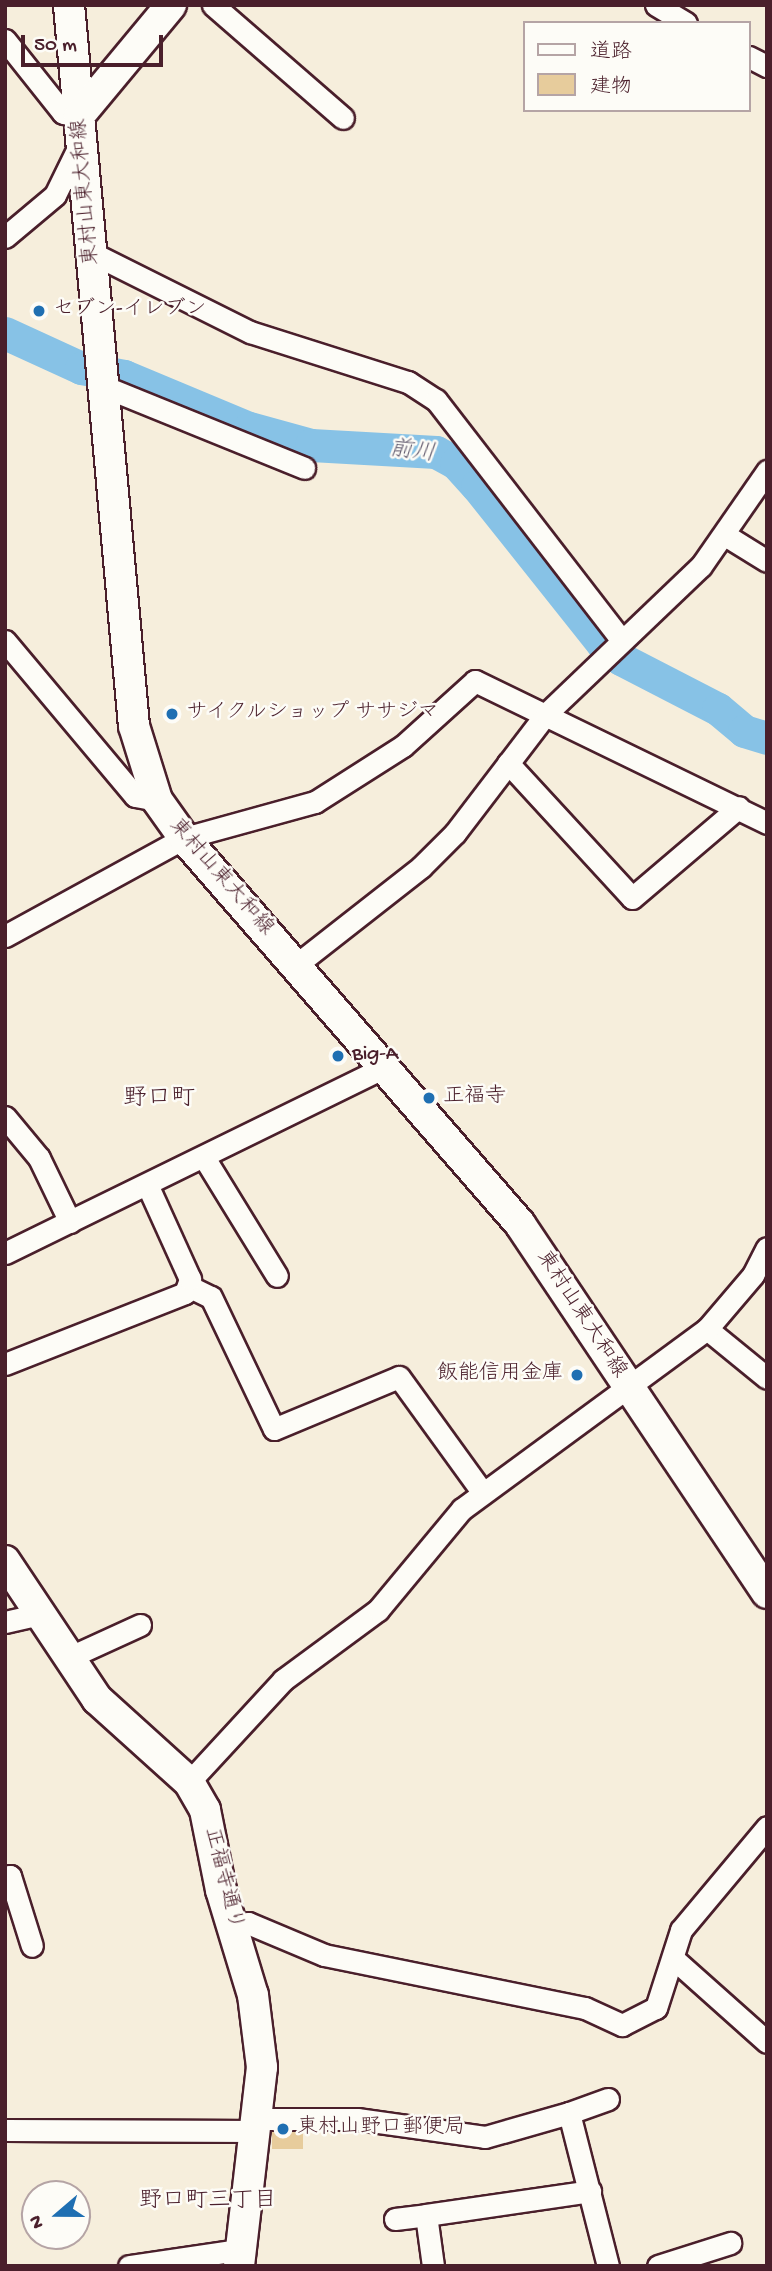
<!DOCTYPE html>
<meta charset="utf-8">
<style>
body{margin:0}
#map{position:relative;width:772px;height:2271px;overflow:hidden;background:#f6eedc;font-family:"Gochi Hand","Klee One",sans-serif}
div>[style]{position:absolute}
.river>*{height:33px;margin:-16.5px;padding:0 16.5px;transform-origin:16.5px;border-radius:16.5px;background:#87c2e6}
.building>*{inset:0;background:#e7cc9c;transform-origin:0 0}
.roads{filter:drop-shadow(2px 0 #4a1f2b) drop-shadow(-2px 0 #4a1f2b) drop-shadow(0 2px #4a1f2b) drop-shadow(0 -2px #4a1f2b)}
.street>*{height:21px;margin:-10.5px;padding:0 10.5px;transform-origin:10.5px;border-radius:10.5px;background:#fdfcf7}
.secondary>*{height:30px;margin:-15px;padding:0 15px;transform-origin:15px;border-radius:15px;background:#fdfcf7}
.dots>*{width:19px;height:19px;translate:-50% -50%;box-sizing:border-box;border:4px solid #fdfcf7;border-radius:50%}
span{translate:-50% -50%;white-space:nowrap;text-align:center;line-height:1.15;-webkit-text-stroke:5px #fdfcf7;paint-order:stroke}
.street-label{font-size:21px;color:#4a1f2b}
.poi-label{font-size:21px;color:#4a1f2b}
.left{translate:0 -50%;text-align:left}
.right{translate:-100% -50%;text-align:right}
.water-label{font-size:23px;color:#5f586c;font-style:italic}
.neighbourhood-label{font-size:23px;color:#4a1f2b}
.quarter-label{font-size:24px;color:#4a1f2b}
.frame{position:absolute;inset:0;border:7px solid #4a1f2b;pointer-events:none}
.legend{position:absolute;left:523px;top:21px;width:228px;height:91px;box-sizing:border-box;background:#fdfcf7;border:2px solid #b5a4a5;margin:0;padding:9px 12px;list-style:none;font-size:21px;color:#4a1f2b}
.legend li{display:flex;align-items:center;gap:14px;height:35px}
.legend b{width:35px;border:2px solid #b5a4a5}
.north{position:absolute;left:21px;top:2180px;width:70px;height:70px;box-sizing:border-box;background:#fdfcf7;border:2px solid #b5a4a5;border-radius:50%;rotate:250deg;font-size:19px;font-weight:700;line-height:28px;text-align:center;color:#4a1f2b}
.north::after{content:'';display:block;margin:auto;width:24px;height:32px;background:#1f6fb2;clip-path:polygon(50% 0,100% 100%,50% 72%,0 100%)}
.scale{position:absolute;left:21px;top:35px;width:142px;height:32px;box-sizing:border-box;border:4px solid #4a1f2b;border-top:0;padding-left:9px;font-size:21px;line-height:24px;white-space:nowrap;color:#4a1f2b;-webkit-text-stroke:5px #fdfcf7;paint-order:stroke}
</style>
<div id="map">
<div class="river">
<i style="left:5px;top:333px;width:84px;rotate:24.7deg"></i>
<i style="left:81px;top:368px;width:44px;rotate:10.5deg"></i>
<i style="left:124px;top:376px;width:135px;rotate:22.6deg"></i>
<i style="left:249px;top:428px;width:64px;rotate:15.3deg"></i>
<i style="left:311px;top:445px;width:125px;rotate:3.2deg"></i>
<i style="left:436px;top:452px;width:23px;rotate:29deg"></i>
<i style="left:456px;top:463px;width:31px;rotate:48deg"></i>
<i style="left:477px;top:486px;width:201px;rotate:51.5deg"></i>
<i style="left:602px;top:643px;width:25px;rotate:40deg"></i>
<i style="left:621px;top:659px;width:109px;rotate:27.3deg"></i>
<i style="left:718px;top:709px;width:34px;rotate:40deg"></i>
<i style="left:744px;top:731px;width:24px;rotate:17deg"></i>
</div>
<div class="building">
<i style="left:272px;top:2132px;width:31px;height:17px"></i>
</div>
<div class="roads">
<div class="street">
<i style="left:213px;top:5px;width:172px;rotate:41deg"></i>
<i style="left:656px;top:5px;width:35px;rotate:31deg"></i>
<i style="left:5px;top:40px;width:93px;rotate:51.5deg"></i>
<i style="left:63px;top:113px;width:16px;rotate:11deg"></i>
<i style="left:749px;top:57px;width:20px;rotate:27deg"></i>
<i style="left:5px;top:237px;width:65px;rotate:-40deg"></i>
<i style="left:55px;top:195px;width:55px;rotate:-63.9deg"></i>
<i style="left:92px;top:253px;width:177px;rotate:26.6deg"></i>
<i style="left:250px;top:332px;width:166px;rotate:17.6deg"></i>
<i style="left:408px;top:382px;width:33px;rotate:33deg"></i>
<i style="left:436px;top:400px;width:304px;rotate:52.3deg"></i>
<i style="left:105px;top:387px;width:215px;rotate:22.1deg"></i>
<i style="left:725px;top:535px;width:49px;rotate:31.8deg"></i>
<i style="left:5px;top:641px;width:202px;rotate:50deg"></i>
<i style="left:135px;top:796px;width:22px;rotate:10deg"></i>
<i style="left:508px;top:763px;width:183px;rotate:47.4deg"></i>
<i style="left:632px;top:898px;width:140px;rotate:-40.4deg"></i>
<i style="left:5px;top:936px;width:204px;rotate:-28.7deg"></i>
<i style="left:184px;top:838px;width:136px;rotate:-15.4deg"></i>
<i style="left:315px;top:802px;width:104px;rotate:-32.5deg"></i>
<i style="left:403px;top:746px;width:97px;rotate:-42.1deg"></i>
<i style="left:475px;top:681px;width:325px;rotate:25.9deg"></i>
<i style="left:296px;top:965px;width:159px;rotate:-38.1deg"></i>
<i style="left:421px;top:867px;width:48px;rotate:-45deg"></i>
<i style="left:455px;top:833px;width:150px;rotate:-52.6deg"></i>
<i style="left:546px;top:714px;width:214px;rotate:-43.7deg"></i>
<i style="left:701px;top:566px;width:116px;rotate:-55.2deg"></i>
<i style="left:5px;top:1117px;width:53px;rotate:50.3deg"></i>
<i style="left:39px;top:1158px;width:71px;rotate:64.2deg"></i>
<i style="left:205px;top:1159px;width:137px;rotate:58.4deg"></i>
<i style="left:5px;top:1253px;width:422px;rotate:-26.1deg"></i>
<i style="left:188px;top:1286px;width:25px;rotate:26deg"></i>
<i style="left:211px;top:1297px;width:146px;rotate:64.5deg"></i>
<i style="left:274px;top:1429px;width:135px;rotate:-22.6deg"></i>
<i style="left:399px;top:1377px;width:143px;rotate:54.1deg"></i>
<i style="left:707px;top:1329px;width:77px;rotate:39.2deg"></i>
<i style="left:5px;top:1364px;width:193px;rotate:-21.5deg"></i>
<i style="left:185px;top:1293px;width:15px;rotate:-70deg"></i>
<i style="left:190px;top:1279px;width:104px;rotate:-114.4deg"></i>
<i style="left:5px;top:1622px;width:36px;rotate:-13deg"></i>
<i style="left:70px;top:1657px;width:77px;rotate:-24.6deg"></i>
<i style="left:189px;top:1782px;width:139px;rotate:-47.3deg"></i>
<i style="left:283px;top:1680px;width:118px;rotate:-36.4deg"></i>
<i style="left:378px;top:1610px;width:131px;rotate:-50.3deg"></i>
<i style="left:462px;top:1509px;width:304px;rotate:-36.3deg"></i>
<i style="left:707px;top:1329px;width:71px;rotate:-49.6deg"></i>
<i style="left:753px;top:1275px;width:30px;rotate:-63deg"></i>
<i style="left:5px;top:1877px;width:5px;rotate:-11deg"></i>
<i style="left:10px;top:1876px;width:73px;rotate:72.6deg"></i>
<i style="left:233px;top:1928px;width:16px;rotate:-18deg"></i>
<i style="left:248px;top:1923px;width:82px;rotate:22.8deg"></i>
<i style="left:324px;top:1955px;width:266px;rotate:11.5deg"></i>
<i style="left:585px;top:2008px;width:41px;rotate:24.7deg"></i>
<i style="left:622px;top:2025px;width:38px;rotate:-27deg"></i>
<i style="left:656px;top:2008px;width:82px;rotate:-72.2deg"></i>
<i style="left:681px;top:1930px;width:134px;rotate:-50.1deg"></i>
<i style="left:675px;top:1960px;width:123px;rotate:41.7deg"></i>
<i style="left:608px;top:2099px;width:41px;rotate:160.3deg"></i>
<i style="left:569px;top:2113px;width:158px;rotate:75.7deg"></i>
<i style="left:259px;top:2119px;width:98px"></i>
<i style="left:357px;top:2119px;width:129px;rotate:8deg"></i>
<i style="left:485px;top:2137px;width:87px;rotate:-15.9deg"></i>
<i style="left:5px;top:2130px;width:252px;rotate:0.2deg"></i>
<i style="left:395px;top:2219px;width:31px;rotate:-7deg"></i>
<i style="left:129px;top:2266px;width:111px;rotate:-8.3deg"></i>
<i style="left:433px;top:2266px;width:51px;rotate:-97.8deg"></i>
<i style="left:426px;top:2215px;width:166px;rotate:-8.3deg"></i>
<i style="left:658px;top:2266px;width:76px;rotate:-17.7deg"></i>
</div>
<div class="secondary">
<i style="left:69px;top:5px;width:724px;rotate:84.85deg"></i>
<i style="left:134px;top:726px;width:77px;rotate:72.7deg"></i>
<i style="left:157px;top:800px;width:47px;rotate:54.6deg"></i>
<i style="left:184px;top:838px;width:512px;rotate:48.96deg"></i>
<i style="left:520px;top:1224px;width:444px;rotate:56.2deg"></i>
<i style="left:79px;top:116px;width:144px;rotate:-50.3deg"></i>
<i style="left:5px;top:1561px;width:166px;rotate:56.3deg"></i>
<i style="left:97px;top:1699px;width:124px;rotate:42.1deg"></i>
<i style="left:189px;top:1782px;width:32px;rotate:60deg"></i>
<i style="left:205px;top:1810px;width:82px;rotate:78.7deg"></i>
<i style="left:221px;top:1890px;width:110px;rotate:73.1deg"></i>
<i style="left:253px;top:1995px;width:73px;rotate:82.9deg"></i>
<i style="left:262px;top:2067px;width:200px;rotate:96.6deg"></i>
</div>
</div>
<div class="dots">
<i style="left:39px;top:311px;background:#1f6fb2"></i>
<i style="left:172px;top:714px;background:#1f6fb2"></i>
<i style="left:338px;top:1056px;background:#1f6fb2"></i>
<i style="left:429px;top:1098px;background:#1f6fb2"></i>
<i style="left:577px;top:1375px;background:#1f6fb2"></i>
<i style="left:283px;top:2129px;background:#1f6fb2"></i>
</div>
<div class="street-label">
<span style="left:87px;top:192px;rotate:-95deg">東村山東大和線</span>
<span style="left:220px;top:878px;rotate:49deg">東村山東大和線</span>
<span style="left:580px;top:1315px;rotate:57deg">東村山東大和線</span>
<span style="left:222px;top:1879px;rotate:76deg">正福寺通り</span>
</div>
<div class="poi-label">
<span class="left" style="left:53px;top:311px">セブン-イレブン</span>
<span class="left" style="left:186px;top:714px">サイクルショップ ササジマ</span>
<span class="left" style="left:352px;top:1056px">Big-A</span>
<span class="left" style="left:443px;top:1098px">正福寺</span>
<span class="right" style="left:563px;top:1375px">飯能信用金庫</span>
<span class="left" style="left:297px;top:2129px">東村山野口郵便局</span>
</div>
<div class="water-label">
<span style="left:412px;top:453px;rotate:7deg">前川</span>
</div>
<div class="neighbourhood-label">
<span style="left:208px;top:2202px">野口町三丁目</span>
</div>
<div class="quarter-label">
<span style="left:159px;top:1100px">野口町</span>
</div>
<div class="frame"></div>
<ul class="legend">
<li><b style="height:9px;background:#fdfcf7"></b>道路</li>
<li><b style="height:19px;background:#e7cc9c"></b>建物</li>
</ul>
<div class="north">N</div>
<div class="scale">50 m</div>
</div>
